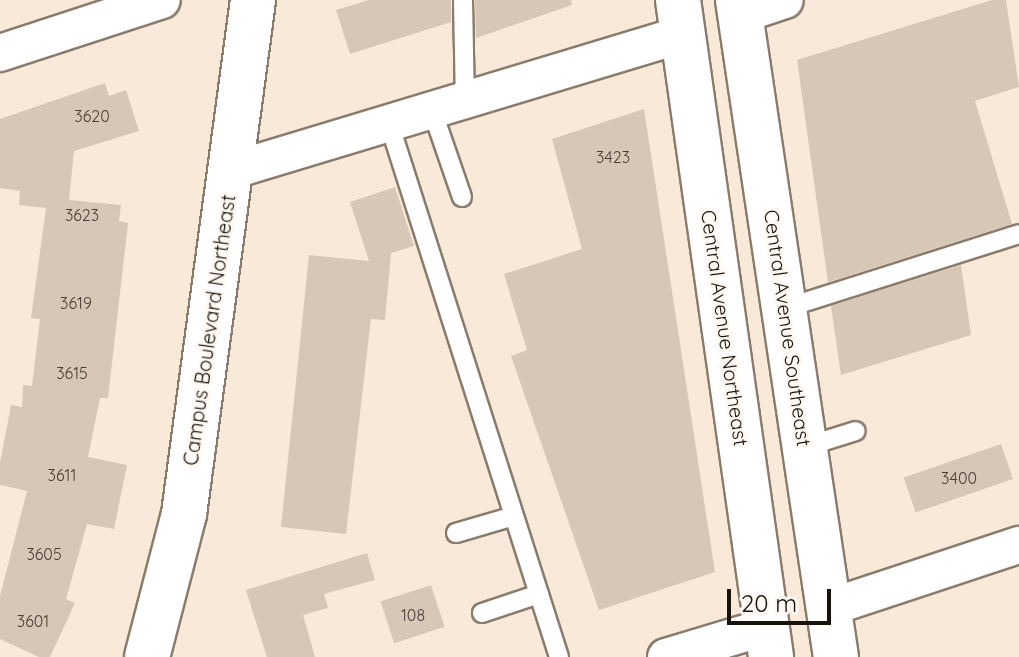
<!DOCTYPE html>
<style>
body{margin:0}
#map{position:relative;width:1019px;height:657px;overflow:hidden;background:#f9e9d9;font-family:Quicksand,sans-serif}
div>[style]{position:absolute}
.building>*{inset:0;background:#d7c7b7;transform-origin:0 0}
.roads{filter:drop-shadow(2px 0 #8a7c6d) drop-shadow(-2px 0 #8a7c6d) drop-shadow(0 2px #8a7c6d) drop-shadow(0 -2px #8a7c6d)}
.service>*{height:18px;margin:-9px;padding:0 9px;transform-origin:9px;border-radius:9px;background:#fff}
.minor>*{height:36px;margin:-18px;padding:0 18px;transform-origin:18px;border-radius:18px;background:#fff}
.tertiary>*{height:44px;margin:-22px;padding:0 22px;transform-origin:22px;border-radius:22px;background:#fff}
.primary>*{height:44px;margin:-22px;padding:0 22px;transform-origin:22px;border-radius:22px;background:#fff}
span{translate:-50% -50%;white-space:nowrap;text-align:center;line-height:1.15;-webkit-text-stroke:6px #fff8f2;paint-order:stroke}
.number-label{font-size:16px;color:#484038}
.number-label span{-webkit-text-stroke-width:0}
.street-label{font-size:20px;color:#18130d}
.scale{position:absolute;left:727px;top:589px;width:104px;height:36px;box-sizing:border-box;border:4px solid #18130d;border-top:0;padding-left:10px;font-size:24px;line-height:28px;white-space:nowrap;color:#18130d;-webkit-text-stroke:6px #fff8f2;paint-order:stroke}
</style>
<div id="map">
<div class="building">
<i style="clip-path:polygon(369px 0,451px 0,451px 22px,350px 54px,336px 10px)"></i>
<i style="clip-path:polygon(475px 0,571px 0,572px 5px,476px 38px)"></i>
<i style="clip-path:polygon(992px 0,1006px 0,1019px 87px,975px 101px,1012px 224px,828px 282px,797px 60px)"></i>
<i style="clip-path:polygon(105px 83px,109px 96px,126px 90px,139px 131px,74px 151px,69px 200px,121px 205px,119px 221px,128px 223px,108px 398px,100px 398px,88px 457px,127px 465px,114px 529px,87px 524px,66px 599px,75px 603px,50px 657px,39px 657px,0 639px,0 596px,27px 491px,0 485px,0 463px,11px 405px,22px 407px,23px 385px,32px 386px,40px 319px,31px 318px,46px 208px,19px 205px,20px 191px,0 188px,0 119px)"></i>
<i style="clip-path:polygon(644px 109px,715px 572px,599px 610px,511px 356px,527px 350px,504px 274px,582px 249px,552px 139px)"></i>
<i style="clip-path:polygon(395px 187px,414px 246px,391px 253px,385px 320px,371px 319px,346px 534px,281px 527px,309px 255px,369px 261px,350px 202px)"></i>
<i style="clip-path:polygon(961px 265px,971px 335px,841px 375px,831px 306px)"></i>
<i style="left:1001px;top:444px;width:37px;height:103px;rotate:71deg"></i>
<i style="clip-path:polygon(367px 553px,375px 580px,324px 594px,328px 608px,303px 615px,315px 657px,267px 657px,246px 590px)"></i>
<i style="left:431px;top:585px;width:44px;height:53px;rotate:72deg"></i>
</div>
<div class="roads">
<div class="service">
<i style="left:463px;top:0;width:100px;rotate:88.9deg"></i>
<i style="left:432px;top:110px;width:92px;rotate:71deg"></i>
<i style="left:389px;top:123px;width:560px;rotate:72.34deg"></i>
<i style="left:786px;top:308px;width:244px;rotate:-17.6deg"></i>
<i style="left:805px;top:447px;width:53px;rotate:-17.4deg"></i>
<i style="left:456px;top:533px;width:60px;rotate:-16.3deg"></i>
<i style="left:482px;top:613px;width:60px;rotate:-18.4deg"></i>
</div>
<div class="minor">
<i style="left:740px;top:15px;width:47px;rotate:-18.4deg"></i>
<i style="left:0;top:53px;width:170px;rotate:-18.1deg"></i>
<i style="left:230px;top:171px;width:475px;rotate:-16.8deg"></i>
<i style="left:828px;top:608px;width:201px;rotate:-18.3deg"></i>
<i style="left:666px;top:657px;width:104px;rotate:-16.7deg"></i>
</div>
<div class="tertiary">
<i style="left:147px;top:657px;width:148px;rotate:-75.5deg"></i>
<i style="left:184px;top:514px;width:519px;rotate:-82.35deg"></i>
</div>
<div class="primary">
<i style="left:678px;top:0;width:664px;rotate:81.94deg"></i>
<i style="left:738px;top:0;width:664px;rotate:81.52deg"></i>
</div>
</div>
<div class="number-label">
<span style="left:92px;top:116px">3620</span>
<span style="left:613px;top:157px">3423</span>
<span style="left:82px;top:215px">3623</span>
<span style="left:76px;top:303px">3619</span>
<span style="left:72px;top:373px">3615</span>
<span style="left:62px;top:475px">3611</span>
<span style="left:959px;top:478px">3400</span>
<span style="left:44px;top:554px">3605</span>
<span style="left:413px;top:615px">108</span>
<span style="left:33px;top:621px">3601</span>
</div>
<div class="street-label">
<span style="left:725px;top:328px;rotate:82deg">Central Avenue Northeast</span>
<span style="left:788px;top:328px;rotate:82deg">Central Avenue Southeast</span>
<span style="left:209px;top:330px;rotate:-82deg">Campus Boulevard Northeast</span>
</div>
<div class="scale">20 m</div>
</div>
